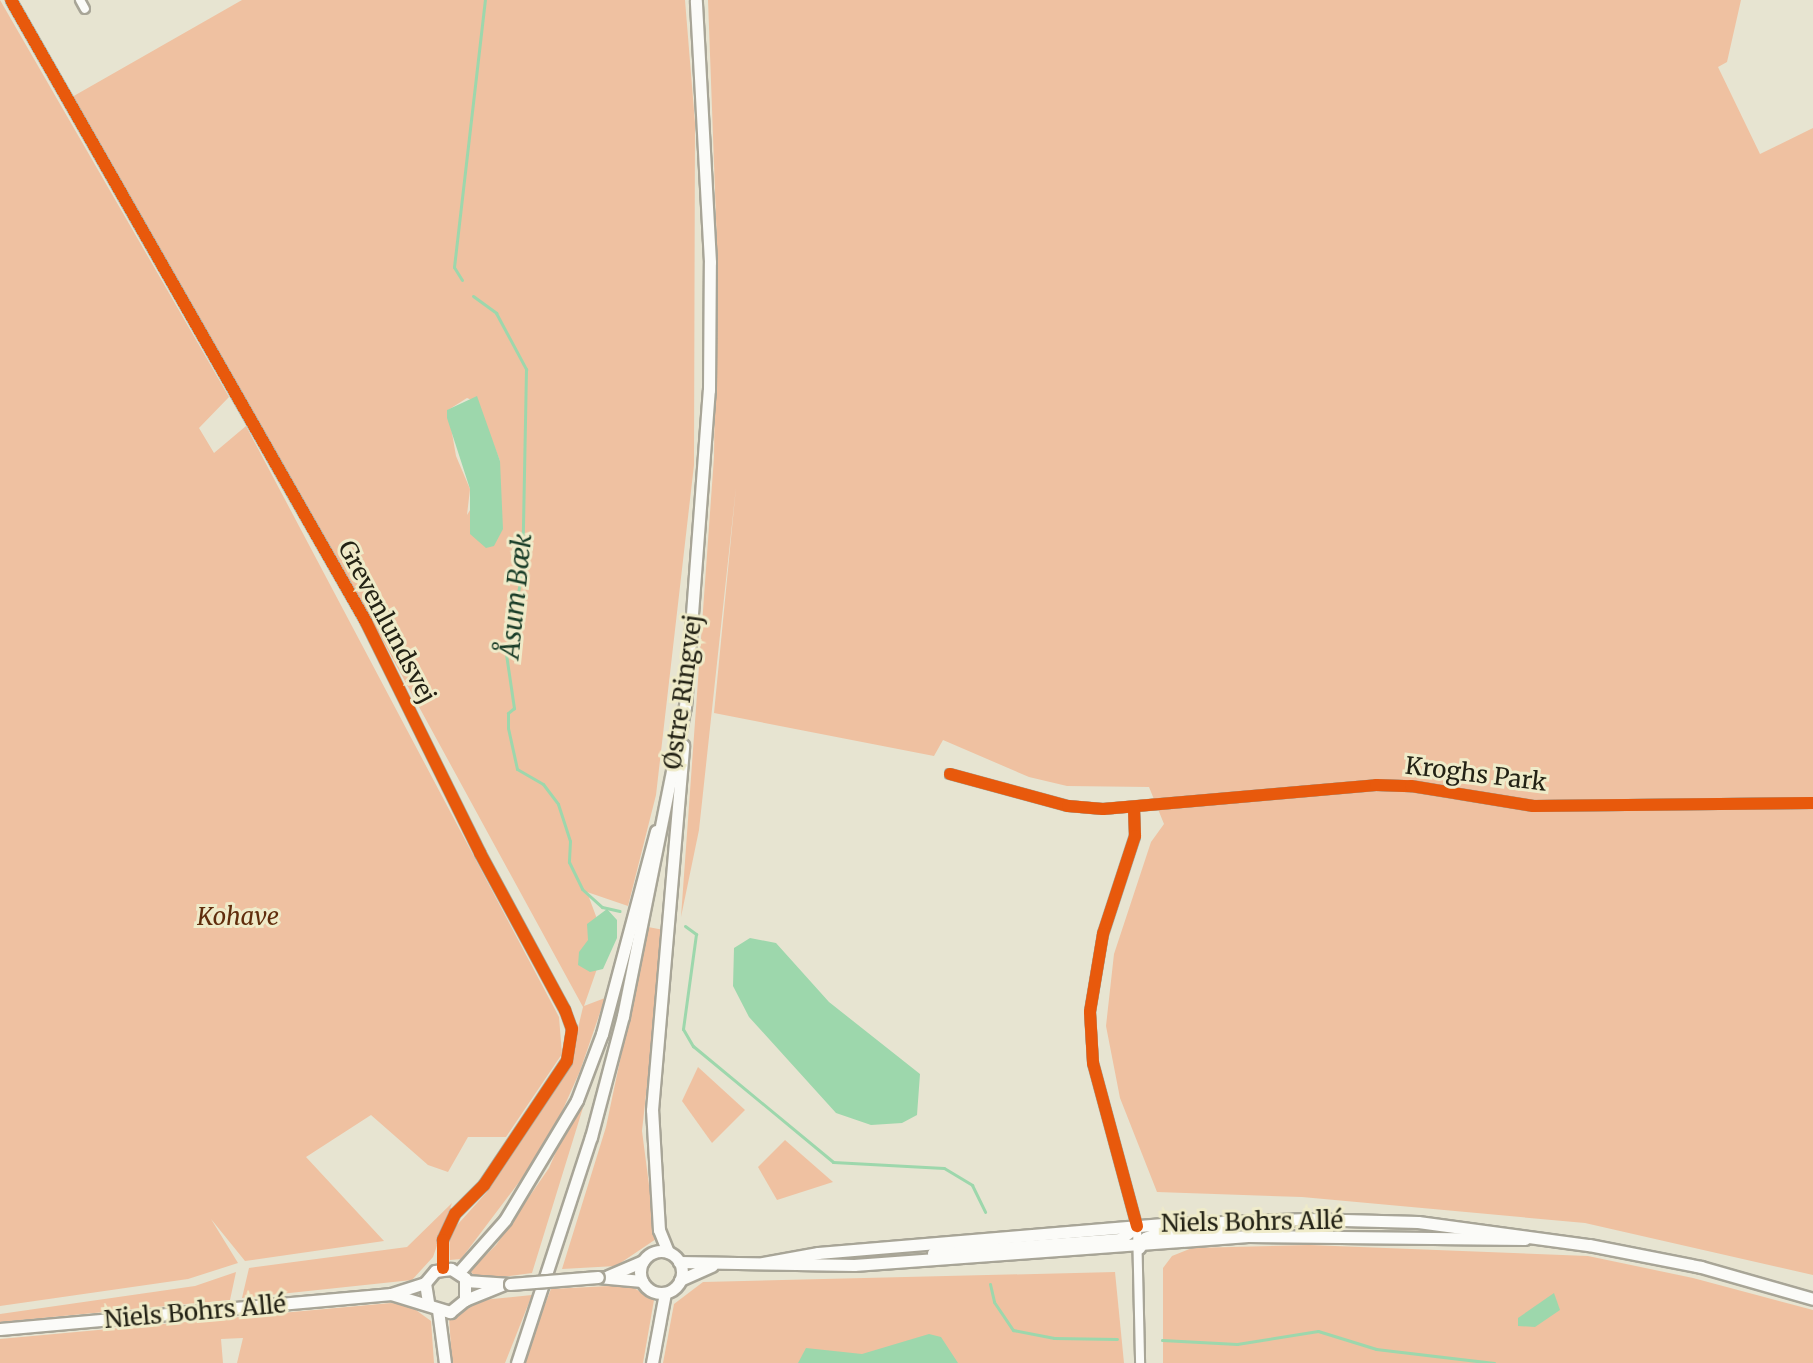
<!DOCTYPE html>
<meta charset="utf-8">
<style>
body{margin:0}
#map{position:relative;width:1813px;height:1363px;overflow:hidden;background:#e7e4d1;font-family:Merriweather,serif}
div>[style]{position:absolute}
.green>*{inset:0;background:#efc1a1}
.water>*{inset:0;background:#9dd7ac}
.stream>*{height:3px;margin:-1.5px;padding:0 1.5px;transform-origin:1.5px;border-radius:1.5px;background:#9dd7ac}
.roads{filter:drop-shadow(2px 0 #a8a597) drop-shadow(-2px 0 #a8a597) drop-shadow(0 2px #a8a597) drop-shadow(0 -2px #a8a597)}
.street>*{height:8px;margin:-4px;padding:0 4px;transform-origin:4px;border-radius:4px;background:#fbfbf8}
.secondary>*{height:11px;margin:-5.5px;padding:0 5.5px;transform-origin:5.5px;border-radius:5.5px;background:#fbfbf8}
.secondary>.ring{margin:-5.5px;padding:0;box-sizing:content-box;background:none;border:11px solid #fbfbf8;border-radius:50%}
.bridges{filter:drop-shadow(2px 0 #a8a597) drop-shadow(-2px 0 #a8a597) drop-shadow(0 2px #a8a597) drop-shadow(0 -2px #a8a597)}
.secondary-bridge>*{height:11px;margin:-5.5px;padding:0 5.5px;transform-origin:5.5px;border-radius:5.5px;background:#fbfbf8}
.cycleway>*{height:12px;margin:-6px;padding:0 6px;transform-origin:6px;border-radius:6px;background:#e8590c}
span{translate:-50% -50%;white-space:nowrap;text-align:center;line-height:1.15;-webkit-text-stroke:6px #efebc9;paint-order:stroke}
.street-label{font-size:24px;color:#232215}
.park-label{font-size:24px;color:#602d0c;font-style:italic}
.water-label{font-size:26px;color:#183c27;font-style:italic}
</style>
<div id="map">
<div class="green">
<i style="clip-path:polygon(0 0,229px 397px,199px 428px,214px 453px,246px 426px,559px 1017px,562px 1054px,506px 1137px,468px 1137px,448px 1172px,428px 1165px,371px 1115px,306px 1157px,384px 1241px,245px 1261px,211px 1219px,238px 1263px,188px 1279px,0 1306px)"></i>
<i style="clip-path:polygon(evenodd,242px 0,685px 0,695px 123px,694px 465px,656px 795px,628px 906px,587px 892px,606px 943px,584px 1006px,605px 998px,580px 1071px,547px 1145px,461px 1259px,450px 1260px,449px 1234px,486px 1193px,569px 1066px,583px 1007px,377px 630px,72px 97px,242px 0,467px 398px,477px 402px,500px 461px,467px 515px,470px 489px,456px 456px,448px 410px,467px 398px)"></i>
<i style="clip-path:polygon(708px 0,1741px 0,1727px 62px,1718px 67px,1760px 154px,1813px 128px,1813px 1275px,1585px 1223px,1302px 1197px,1157px 1192px,1120px 1098px,1106px 1026px,1114px 954px,1151px 842px,1164px 824px,1149px 787px,1067px 786px,1029px 777px,943px 740px,934px 756px,714px 713px,736px 487px,699px 830px,681px 917px,714px 457px,717px 245px)"></i>
<i style="clip-path:polygon(648px 927px,664px 930px,642px 1131px,656px 1239px,616px 1266px,562px 1269px,606px 1127px)"></i>
<i style="clip-path:polygon(602px 1046px,532px 1273px,479px 1280px,470px 1271px,496px 1245px,549px 1168px)"></i>
<i style="clip-path:polygon(698px 1067px,745px 1110px,712px 1143px,682px 1101px)"></i>
<i style="clip-path:polygon(785px 1140px,833px 1182px,777px 1200px,758px 1167px)"></i>
<i style="clip-path:polygon(452px 1203px,433px 1257px,412px 1280px,242px 1298px,249px 1268px,407px 1247px)"></i>
<i style="clip-path:polygon(1309px 1245px,1588px 1256px,1693px 1278px,1813px 1310px,1813px 1363px,1163px 1363px,1163px 1268px,1172px 1256px,1192px 1248px)"></i>
<i style="clip-path:polygon(236px 1272px,230px 1300px,0 1322px,0 1314px,195px 1286px)"></i>
<i style="clip-path:polygon(1115px 1272px,1124px 1363px,663px 1363px,674px 1304px,703px 1282px)"></i>
<i style="clip-path:polygon(629px 1285px,654px 1300px,643px 1363px,522px 1363px,551px 1289px)"></i>
<i style="clip-path:polygon(532px 1295px,505px 1363px,452px 1363px,449px 1317px,482px 1300px)"></i>
<i style="clip-path:polygon(391px 1303px,409px 1305px,431px 1321px,434px 1363px,237px 1363px,243px 1338px,221px 1339px,223px 1363px,0 1363px,0 1339px)"></i>
</div>
<div class="water">
<i style="clip-path:polygon(477px 396px,500px 461px,503px 529px,494px 546px,486px 548px,470px 534px,470px 489px,447px 418px,447px 410px)"></i>
<i style="clip-path:polygon(607px 909px,617px 920px,617px 938px,603px 969px,590px 972px,578px 965px,579px 952px,588px 940px,587px 924px)"></i>
<i style="clip-path:polygon(750px 938px,776px 943px,829px 1002px,920px 1074px,917px 1115px,902px 1123px,871px 1125px,836px 1113px,749px 1017px,733px 986px,734px 948px)"></i>
<i style="clip-path:polygon(1554px 1293px,1560px 1310px,1535px 1327px,1518px 1326px,1518px 1318px)"></i>
<i style="clip-path:polygon(929px 1334px,941px 1337px,958px 1363px,798px 1363px,806px 1348px,862px 1354px)"></i>
</div>
<div class="stream">
<i style="left:462px;top:280px;width:15px;rotate:-122deg"></i>
<i style="left:454px;top:267px;width:269px;rotate:-83.4deg"></i>
<i style="left:473px;top:296px;width:29px;rotate:36deg"></i>
<i style="left:496px;top:313px;width:64px;rotate:61.8deg"></i>
<i style="left:526px;top:369px;width:203px;rotate:91.1deg"></i>
<i style="left:522px;top:572px;width:84px;rotate:101deg"></i>
<i style="left:506px;top:654px;width:55px;rotate:81.6deg"></i>
<i style="left:514px;top:708px;width:8px;rotate:140deg"></i>
<i style="left:508px;top:713px;width:15px;rotate:90deg"></i>
<i style="left:508px;top:728px;width:42px;rotate:77.6deg"></i>
<i style="left:517px;top:769px;width:30px;rotate:30deg"></i>
<i style="left:543px;top:784px;width:25px;rotate:53deg"></i>
<i style="left:558px;top:804px;width:39px;rotate:72deg"></i>
<i style="left:570px;top:841px;width:21px;rotate:93deg"></i>
<i style="left:569px;top:862px;width:30px;rotate:64deg"></i>
<i style="left:582px;top:889px;width:27px;rotate:42deg"></i>
<i style="left:602px;top:907px;width:18px;rotate:13deg"></i>
<i style="left:685px;top:926px;width:14px;rotate:36deg"></i>
<i style="left:696px;top:934px;width:96px;rotate:97.8deg"></i>
<i style="left:683px;top:1029px;width:20px;rotate:60deg"></i>
<i style="left:693px;top:1046px;width:182px;rotate:39.6deg"></i>
<i style="left:833px;top:1162px;width:111px;rotate:3.1deg"></i>
<i style="left:944px;top:1168px;width:33px;rotate:31deg"></i>
<i style="left:972px;top:1185px;width:30px;rotate:64deg"></i>
<i style="left:990px;top:1284px;width:18px;rotate:77deg"></i>
<i style="left:994px;top:1302px;width:34px;rotate:56deg"></i>
<i style="left:1013px;top:1330px;width:42px;rotate:11deg"></i>
<i style="left:1054px;top:1338px;width:63px;rotate:0.9deg"></i>
<i style="left:1162px;top:1340px;width:75px;rotate:3.1deg"></i>
<i style="left:1237px;top:1344px;width:82px;rotate:-9.1deg"></i>
<i style="left:1318px;top:1331px;width:61px;rotate:17.2deg"></i>
<i style="left:1376px;top:1349px;width:119px;rotate:6.8deg"></i>
</div>
<div class="roads">
<div class="street">
<i style="left:11px;top:0;width:716px;rotate:60.28deg"></i>
<i style="left:366px;top:622px;width:258px;rotate:63.7deg"></i>
<i style="left:480px;top:853px;width:179px;rotate:61.6deg"></i>
<i style="left:565px;top:1010px;width:20px;rotate:70deg"></i>
<i style="left:572px;top:1029px;width:32px;rotate:99deg"></i>
<i style="left:567px;top:1061px;width:149px;rotate:123.8deg"></i>
<i style="left:484px;top:1185px;width:41px;rotate:135deg"></i>
<i style="left:455px;top:1214px;width:29px;rotate:115deg"></i>
<i style="left:443px;top:1240px;width:28px;rotate:90deg"></i>
<i style="left:80px;top:0;width:10px;rotate:61deg"></i>
<i style="left:950px;top:774px;width:122px;rotate:15.2deg"></i>
<i style="left:1068px;top:806px;width:35px;rotate:5deg"></i>
<i style="left:1103px;top:809px;width:274px;rotate:-5deg"></i>
<i style="left:1376px;top:785px;width:35px;rotate:2deg"></i>
<i style="left:1411px;top:786px;width:124px;rotate:9.3deg"></i>
<i style="left:1533px;top:806px;width:280px;rotate:-0.6deg"></i>
<i style="left:1134px;top:808px;width:28px;rotate:88deg"></i>
<i style="left:1135px;top:836px;width:103px;rotate:108.1deg"></i>
<i style="left:1103px;top:934px;width:79px;rotate:99.5deg"></i>
<i style="left:1090px;top:1012px;width:51px;rotate:86.6deg"></i>
<i style="left:1093px;top:1063px;width:169px;rotate:74.9deg"></i>
<i style="left:1137px;top:1226px;width:137px;rotate:88.7deg"></i>
</div>
<div class="secondary">
<i style="left:1139px;top:1248px;width:12px;rotate:-59deg"></i>
<i style="left:1145px;top:1238px;width:14px;rotate:-21deg"></i>
<i style="left:1158px;top:1233px;width:74px;rotate:-3.9deg"></i>
<i class="ring" style="left:640px;top:1251px;width:31px;height:31px"></i>
<i style="left:668px;top:1252px;width:24px;rotate:-112deg"></i>
<i style="left:659px;top:1230px;width:120px;rotate:-93.3deg"></i>
<i style="left:652px;top:1110px;width:366px;rotate:-85.1deg"></i>
<i style="left:933px;top:1253px;width:188px;rotate:-4.3deg"></i>
<i style="left:1120px;top:1239px;width:21px;rotate:-37deg"></i>
<i style="left:679px;top:1262px;width:175px;rotate:1deg"></i>
<i style="left:854px;top:1265px;width:395px;rotate:-4.2deg"></i>
<i style="left:1248px;top:1236px;width:277px;rotate:0.6deg"></i>
<i style="left:763px;top:1263px;width:56px;rotate:-10.3deg"></i>
<i style="left:818px;top:1253px;width:349px;rotate:-4.8deg"></i>
<i style="left:1166px;top:1224px;width:141px;rotate:-2deg"></i>
<i style="left:1307px;top:1219px;width:111px;rotate:1.5deg"></i>
<i style="left:1418px;top:1222px;width:173px;rotate:7.7deg"></i>
<i style="left:1589px;top:1245px;width:114px;rotate:11.1deg"></i>
<i style="left:1701px;top:1267px;width:116px;rotate:15.9deg"></i>
<i style="left:459px;top:1272px;width:69px;rotate:-48.5deg"></i>
<i style="left:505px;top:1220px;width:140px;rotate:-59deg"></i>
<i style="left:577px;top:1100px;width:71px;rotate:-69.3deg"></i>
<i style="left:602px;top:1034px;width:210px;rotate:-75.1deg"></i>
<i style="left:608px;top:1276px;width:38px;rotate:-23deg"></i>
<i style="left:598px;top:1277px;width:44px;rotate:5.2deg"></i>
<i style="left:680px;top:1280px;width:35px;rotate:-24deg"></i>
<i style="left:466px;top:1281px;width:44px;rotate:3.9deg"></i>
<i style="left:391px;top:1294px;width:62px;rotate:17deg"></i>
<i style="left:450px;top:1312px;width:19px;rotate:-39deg"></i>
<i style="left:465px;top:1300px;width:22px;rotate:-90deg"></i>
<i style="left:465px;top:1278px;width:17px;rotate:-147deg"></i>
<i style="left:451px;top:1269px;width:16px;rotate:173deg"></i>
<i style="left:435px;top:1271px;width:16px;rotate:130deg"></i>
<i style="left:425px;top:1283px;width:19px;rotate:81deg"></i>
<i style="left:465px;top:1300px;width:40px;rotate:-22deg"></i>
<i style="left:438px;top:1310px;width:53px;rotate:82.5deg"></i>
<i style="left:0;top:1329px;width:393px;rotate:-5.1deg"></i>
<i style="left:391px;top:1294px;width:36px;rotate:-18deg"></i>
<i style="left:517px;top:1363px;width:238px;rotate:-71.9deg"></i>
<i style="left:591px;top:1137px;width:125px;rotate:-75.2deg"></i>
<i style="left:623px;top:1016px;width:315px;rotate:-78.7deg"></i>
<i style="left:685px;top:707px;width:318px;rotate:-85.7deg"></i>
<i style="left:709px;top:390px;width:128px;rotate:-89.6deg"></i>
<i style="left:710px;top:262px;width:262px;rotate:-93.1deg"></i>
<i style="left:652px;top:1363px;width:71px;rotate:-79.5deg"></i>
</div>
</div>
<div class="bridges">
<div class="secondary-bridge">
<i style="left:510px;top:1284px;width:88px;rotate:-4.5deg"></i>
</div>
</div>
<div class="cycleway">
<i style="left:11px;top:0;width:716px;rotate:60.28deg"></i>
<i style="left:366px;top:622px;width:258px;rotate:63.7deg"></i>
<i style="left:480px;top:853px;width:179px;rotate:61.6deg"></i>
<i style="left:565px;top:1010px;width:20px;rotate:70deg"></i>
<i style="left:572px;top:1029px;width:32px;rotate:99deg"></i>
<i style="left:567px;top:1061px;width:149px;rotate:123.8deg"></i>
<i style="left:484px;top:1185px;width:41px;rotate:135deg"></i>
<i style="left:455px;top:1214px;width:29px;rotate:115deg"></i>
<i style="left:443px;top:1240px;width:28px;rotate:90deg"></i>
<i style="left:950px;top:774px;width:122px;rotate:15.2deg"></i>
<i style="left:1068px;top:806px;width:35px;rotate:5deg"></i>
<i style="left:1103px;top:809px;width:274px;rotate:-5deg"></i>
<i style="left:1376px;top:785px;width:35px;rotate:2deg"></i>
<i style="left:1411px;top:786px;width:124px;rotate:9.3deg"></i>
<i style="left:1533px;top:806px;width:280px;rotate:-0.6deg"></i>
<i style="left:1134px;top:808px;width:28px;rotate:88deg"></i>
<i style="left:1135px;top:836px;width:103px;rotate:108.1deg"></i>
<i style="left:1103px;top:934px;width:79px;rotate:99.5deg"></i>
<i style="left:1090px;top:1012px;width:51px;rotate:86.6deg"></i>
<i style="left:1093px;top:1063px;width:169px;rotate:74.9deg"></i>
</div>
<div class="street-label">
<span style="left:387px;top:622px;rotate:62deg">Grevenlundsvej</span>
<span style="left:683px;top:692px;rotate:-82deg">Østre Ringvej</span>
<span style="left:1476px;top:774px;rotate:7deg">Kroghs Park</span>
<span style="left:1252px;top:1222px;rotate:-1deg">Niels Bohrs Allé</span>
<span style="left:195px;top:1312px;rotate:-5deg">Niels Bohrs Allé</span>
</div>
<div class="park-label">
<span style="left:238px;top:917px">Kohave</span>
</div>
<div class="water-label">
<span style="left:516px;top:596px;rotate:-84deg">Åsum Bæk</span>
</div>
</div>
